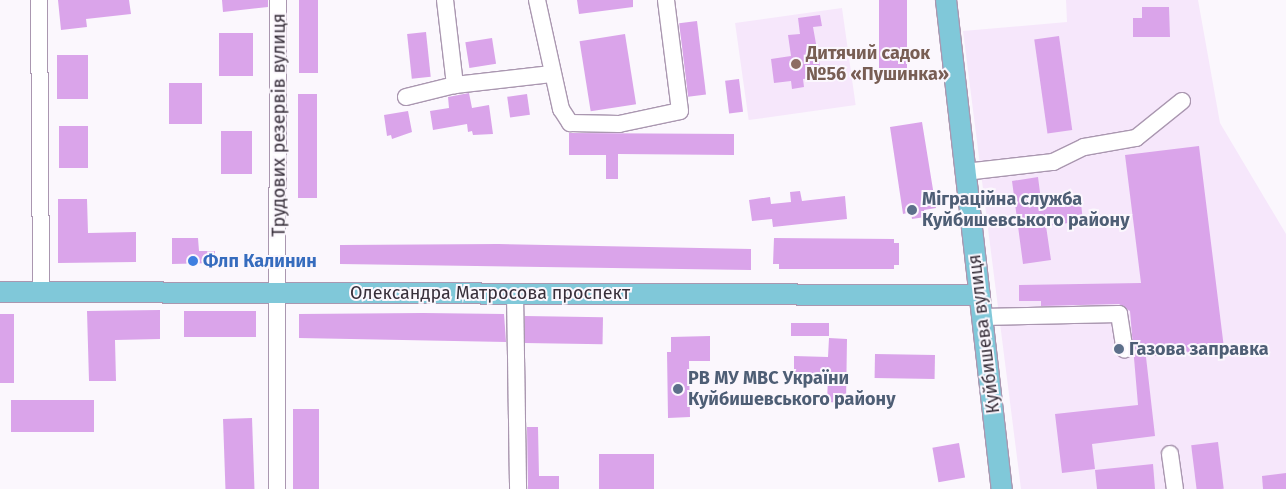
<!DOCTYPE html>
<meta charset="utf-8">
<style>
body{margin:0}
#map{position:relative;width:1286px;height:489px;overflow:hidden;background:#fbf7fd;font-family:"Fira Sans",sans-serif}
div>[style]{position:absolute}
.built>*{inset:0;background:#f6e7fb;transform-origin:0 0}
.building>*{inset:0;background:#daa4ea;transform-origin:0 0}
.roads{filter:drop-shadow(1px 0 #aa97b0) drop-shadow(-1px 0 #aa97b0) drop-shadow(0 1px #aa97b0) drop-shadow(0 -1px #aa97b0)}
.minor>*{height:16px;margin:-8px;padding:0 8px;transform-origin:8px;border-radius:8px;background:#fff}
.major>*{height:20px;margin:-10px;padding:0 10px;transform-origin:10px;border-radius:10px;background:#80c8d9}
.dots>*{width:14px;height:14px;translate:-50% -50%;box-sizing:border-box;border:2px solid #fbf7fd;border-radius:50%}
span{translate:-50% -50%;white-space:nowrap;text-align:center;line-height:1.15;-webkit-text-stroke:4px #fbf7fd;paint-order:stroke}
.education-label{font-size:18px;color:#785e54;font-weight:700}
.left{translate:0 -50%;text-align:left}
.street-label{font-size:18px;color:#372f3a}
.service-label{font-size:18px;color:#4e5e75;font-weight:700}
.shop-label{font-size:18px;color:#366cbe;font-weight:700}
</style>
<div id="map">
<div class="built">
<i style="clip-path:polygon(1066px 0,1198px 0,1220px 123px,1286px 234px,1286px 489px,1021px 489px,963px 31px,1067px 22px)"></i>
<i style="left:842px;top:8px;width:98px;height:108px;rotate:82deg"></i>
</div>
<div class="building">
<i style="clip-path:polygon(58px 0,129px 0,131px 14px,86px 19px,87px 27px,61px 30px)"></i>
<i style="clip-path:polygon(222px 0,268px 0,268px 7px,223px 12px)"></i>
<i style="left:299px;top:0;width:19px;height:73px"></i>
<i style="clip-path:polygon(577px 0,633px 0,633px 7px,579px 14px)"></i>
<i style="left:879px;top:0;width:28px;height:70px"></i>
<i style="clip-path:polygon(1142px 7px,1169px 7px,1170px 37px,1133px 37px,1133px 18px,1142px 18px)"></i>
<i style="clip-path:polygon(820px 15px,822px 26px,813px 27px,822px 77px,803px 79px,804px 87px,792px 89px,791px 81px,774px 83px,771px 59px,791px 56px,788px 35px,800px 34px,798px 18px)"></i>
<i style="left:697px;top:21px;width:74px;height:18px;rotate:83deg"></i>
<i style="left:426px;top:32px;width:45px;height:19px;rotate:84deg"></i>
<i style="left:219px;top:33px;width:34px;height:43px"></i>
<i style="left:625px;top:34px;width:71px;height:46px;rotate:81deg"></i>
<i style="left:1059px;top:36px;width:95px;height:25px;rotate:82deg"></i>
<i style="left:492px;top:38px;width:26px;height:27px;rotate:81deg"></i>
<i style="left:57px;top:55px;width:31px;height:44px"></i>
<i style="left:739px;top:79px;width:33px;height:14px;rotate:83deg"></i>
<i style="left:169px;top:83px;width:33px;height:41px"></i>
<i style="clip-path:polygon(469px 93px,472px 108px,489px 105px,493px 134px,473px 135px,472px 131px,468px 132px,467px 124px,433px 130px,430px 111px,449px 108px,448px 97px)"></i>
<i style="left:298px;top:94px;width:19px;height:104px"></i>
<i style="left:527px;top:94px;width:21px;height:20px;rotate:82deg"></i>
<i style="clip-path:polygon(408px 111px,412px 132px,392px 139px,391px 135px,387px 136px,384px 115px)"></i>
<i style="clip-path:polygon(922px 122px,936px 208px,924px 210px,925px 217px,912px 219px,911px 212px,903px 214px,890px 127px)"></i>
<i style="left:59px;top:126px;width:29px;height:42px"></i>
<i style="left:221px;top:131px;width:31px;height:43px"></i>
<i style="clip-path:polygon(569px 133px,734px 134px,734px 155px,618px 154px,618px 179px,606px 179px,606px 155px,569px 155px)"></i>
<i style="clip-path:polygon(1199px 146px,1224px 348px,1146px 357px,1155px 436px,1092px 444px,1095px 469px,1062px 473px,1055px 414px,1138px 405px,1130px 311px,1119px 304px,1041px 306px,1041px 301px,1019px 301px,1019px 285px,1141px 283px,1125px 155px)"></i>
<i style="clip-path:polygon(1038px 177px,1041px 200px,1080px 195px,1083px 221px,1046px 226px,1051px 260px,1023px 264px,1012px 181px)"></i>
<i style="clip-path:polygon(800px 191px,802px 201px,845px 196px,847px 219px,773px 227px,772px 219px,752px 221px,749px 200px,770px 197px,771px 204px,791px 202px,790px 192px)"></i>
<i style="clip-path:polygon(58px 199px,87px 199px,88px 233px,136px 232px,136px 262px,58px 263px)"></i>
<i style="clip-path:polygon(172px 238px,198px 238px,199px 251px,215px 251px,215px 263px,172px 264px)"></i>
<i style="clip-path:polygon(774px 238px,894px 239px,894px 243px,899px 243px,899px 265px,894px 265px,894px 269px,779px 269px,779px 264px,773px 264px)"></i>
<i style="clip-path:polygon(498px 244px,751px 249px,751px 270px,340px 264px,340px 245px)"></i>
<i style="clip-path:polygon(160px 310px,160px 339px,115px 340px,116px 381px,89px 381px,87px 311px)"></i>
<i style="left:256px;top:311px;width:26px;height:72px;rotate:90deg"></i>
<i style="clip-path:polygon(423px 313px,504px 314px,506px 342px,299px 338px,299px 314px)"></i>
<i style="left:0;top:314px;width:14px;height:69px"></i>
<i style="left:525px;top:316px;width:78px;height:27px;rotate:1deg"></i>
<i style="left:791px;top:323px;width:38px;height:13px"></i>
<i style="clip-path:polygon(710px 336px,710px 361px,689px 361px,690px 417px,668px 418px,667px 352px,671px 352px,671px 337px)"></i>
<i style="clip-path:polygon(829px 338px,847px 339px,846px 403px,827px 402px,828px 377px,794px 377px,794px 356px,828px 357px)"></i>
<i style="left:875px;top:354px;width:60px;height:24px;rotate:1deg"></i>
<i style="left:94px;top:400px;width:32px;height:83px;rotate:90deg"></i>
<i style="left:293px;top:409px;width:26px;height:80px"></i>
<i style="left:252px;top:418px;width:71px;height:29px;rotate:88deg"></i>
<i style="clip-path:polygon(527px 427px,538px 427px,539px 476px,559px 476px,559px 489px,528px 489px)"></i>
<i style="left:1218px;top:442px;width:47px;height:27px;rotate:83deg"></i>
<i style="left:959px;top:443px;width:35px;height:27px;rotate:80deg"></i>
<i style="left:654px;top:454px;width:35px;height:55px;rotate:90deg"></i>
<i style="clip-path:polygon(1153px 464px,1155px 489px,1097px 489px,1095px 470px)"></i>
<i style="clip-path:polygon(1286px 473px,1286px 489px,1263px 489px,1262px 476px)"></i>
</div>
<div class="roads">
<div class="minor">
<i style="left:39px;top:0;width:292px;rotate:89.6deg"></i>
<i style="left:445px;top:0;width:86px;rotate:83.3deg"></i>
<i style="left:537px;top:0;width:112px;rotate:77.6deg"></i>
<i style="left:561px;top:109px;width:17px;rotate:57deg"></i>
<i style="left:570px;top:123px;width:49px;rotate:1.2deg"></i>
<i style="left:619px;top:124px;width:62px;rotate:-12deg"></i>
<i style="left:680px;top:111px;width:112px;rotate:-97.2deg"></i>
<i style="left:406px;top:97px;width:50px;rotate:-13.8deg"></i>
<i style="left:455px;top:85px;width:97px;rotate:-6.5deg"></i>
<i style="left:965px;top:172px;width:89px;rotate:-6.5deg"></i>
<i style="left:1053px;top:162px;width:34px;rotate:-26deg"></i>
<i style="left:1084px;top:147px;width:53px;rotate:-9.8deg"></i>
<i style="left:1136px;top:138px;width:59px;rotate:-38.8deg"></i>
<i style="left:515px;top:293px;width:196px;rotate:89.1deg"></i>
<i style="left:982px;top:317px;width:137px;rotate:-1.3deg"></i>
<i style="left:1119px;top:314px;width:36px;rotate:81deg"></i>
<i style="left:1170px;top:454px;width:35px;rotate:82deg"></i>
<i style="left:277px;top:489px;width:489px;rotate:-89.9deg"></i>
</div>
<div class="major">
<i style="left:946px;top:0;width:492px;rotate:83.5deg"></i>
<i style="left:0;top:292px;width:980px;rotate:0.18deg"></i>
</div>
</div>
<div class="dots">
<i style="left:796px;top:64px;background:#8d6e63"></i>
<i style="left:912px;top:210px;background:#5c6f8a"></i>
<i style="left:193px;top:261px;background:#3f7fe0"></i>
<i style="left:1119px;top:349px;background:#5c6f8a"></i>
<i style="left:678px;top:389px;background:#5c6f8a"></i>
</div>
<div class="education-label">
<span class="left" style="left:806px;top:64px">Дитячий садок<br>№56 «Пушинка»</span>
</div>
<div class="street-label">
<span style="left:279px;top:125px;rotate:-90deg">Трудових резервів вулиця</span>
<span style="left:490px;top:293px">Олександра Матросова проспект</span>
<span style="left:984px;top:334px;rotate:-97deg">Куйбишева вулиця</span>
</div>
<div class="service-label">
<span class="left" style="left:922px;top:210px">Міграційна служба<br>Куйбишевського району</span>
<span class="left" style="left:1129px;top:349px">Газова заправка</span>
<span class="left" style="left:688px;top:389px">РВ МУ МВС України<br>Куйбишевського району</span>
</div>
<div class="shop-label">
<span class="left" style="left:203px;top:261px">Флп Калинин</span>
</div>
</div>
